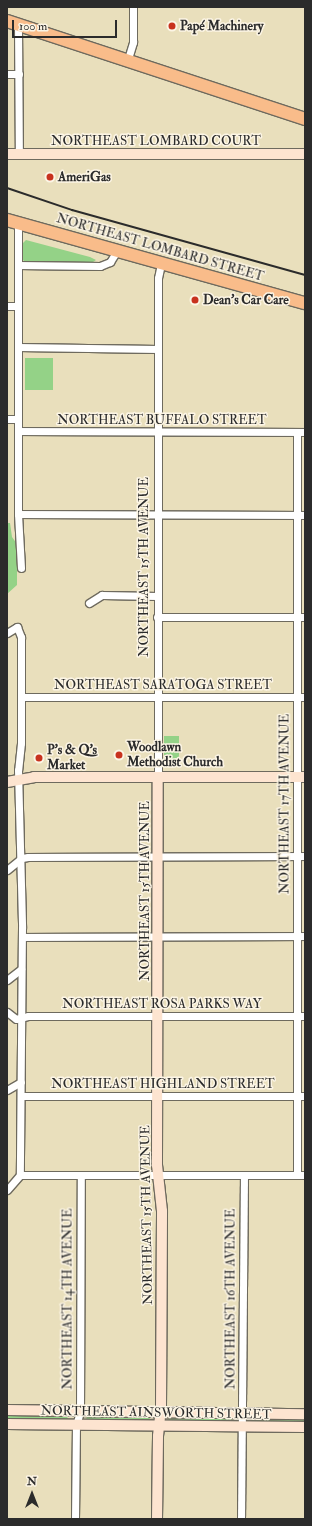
<!DOCTYPE html>
<meta charset="utf-8">
<style>
body{margin:0}
#map{position:relative;width:312px;height:1526px;overflow:hidden;background:#e9dfbc;font-family:"IM FELL Double Pica",serif}
div>[style]{position:absolute}
.green>*{inset:0;background:#94d287;transform-origin:0 0}
.roads{filter:drop-shadow(1px 0 #6e6a5e) drop-shadow(-1px 0 #6e6a5e) drop-shadow(0 1px #6e6a5e) drop-shadow(0 -1px #6e6a5e)}
.street>*{height:7px;margin:-3.5px;padding:0 3.5px;transform-origin:3.5px;border-radius:3.5px;background:#fff}
.secondary>*{height:10px;margin:-5px;padding:0 5px;transform-origin:5px;border-radius:5px;background:#fde4d0}
.primary>*{height:12px;margin:-6px;padding:0 6px;transform-origin:6px;border-radius:6px;background:#f9bc8a}
.rail>*{height:2px;margin:-1px;padding:0 1px;transform-origin:1px;border-radius:1px;background:#2b2b2b}
.dots>*{width:11px;height:11px;translate:-50% -50%;box-sizing:border-box;border:2px solid #fcf5e5;border-radius:50%}
span{translate:-50% -50%;white-space:nowrap;text-align:center;line-height:1.15;-webkit-text-stroke:3px #fcf5e5;paint-order:stroke}
.poi-label{font-size:13px;color:#2b2b2b;font-weight:700}
.left{translate:0 -50%;text-align:left}
.street-label{font-size:13px;color:#2b2b2b}
.frame{position:absolute;inset:0;border:8px solid #2b2b2b;pointer-events:none}
.north{position:absolute;left:12px;top:1474px;width:40px;height:40px;-webkit-text-stroke:3px #fcf5e5;paint-order:stroke;rotate:0deg;font-size:11px;font-weight:700;line-height:16px;text-align:center;color:#2b2b2b}
.north::after{content:'';display:block;margin:auto;width:14px;height:18px;background:#2b2b2b;clip-path:polygon(50% 0,100% 100%,50% 72%,0 100%)}
.scale{position:absolute;left:12px;top:20px;width:105px;height:18px;box-sizing:border-box;border:2px solid #2b2b2b;border-top:0;padding-left:5px;font-size:12px;line-height:14px;white-space:nowrap;color:#2b2b2b;-webkit-text-stroke:3px #fcf5e5;paint-order:stroke}
</style>
<div id="map">
<div class="green">
<i style="clip-path:polygon(26px 240px,90px 257px,96px 260px,90px 264px,25px 262px,23px 260px,23px 243px)"></i>
<i style="left:25px;top:358px;width:28px;height:32px"></i>
<i style="clip-path:polygon(7px 523px,10px 523px,12px 537px,17px 544px,17px 585px,7px 594px)"></i>
<i style="left:164px;top:736px;width:15px;height:31px"></i>
<i style="clip-path:polygon(7px 1414px,66px 1414px,68px 1419px,7px 1421px)"></i>
<i style="clip-path:polygon(87px 1416px,149px 1417px,150px 1419px,150px 1422px,86px 1420px)"></i>
<i style="clip-path:polygon(170px 1416px,231px 1417px,232px 1420px,231px 1422px,168px 1421px)"></i>
<i style="clip-path:polygon(305px 1417px,305px 1424px,251px 1422px,252px 1418px)"></i>
</div>
<div class="roads">
<div class="street">
<i style="left:18px;top:25px;width:129px;rotate:89.6deg"></i>
<i style="left:127px;top:62px;width:21px;rotate:-73deg"></i>
<i style="left:133px;top:42px;width:35px;rotate:-90deg"></i>
<i style="left:7px;top:74px;width:12px"></i>
<i style="left:18px;top:223px;width:291px;rotate:90deg"></i>
<i style="left:18px;top:514px;width:54px;rotate:86.8deg"></i>
<i style="left:18px;top:265px;width:82px;rotate:0.7deg"></i>
<i style="left:100px;top:266px;width:11px;rotate:-22deg"></i>
<i style="left:110px;top:262px;width:13px;rotate:-58deg"></i>
<i style="left:7px;top:306px;width:11px"></i>
<i style="left:18px;top:347px;width:140px;rotate:0.8deg"></i>
<i style="left:7px;top:419px;width:11px"></i>
<i style="left:18px;top:431px;width:287px;rotate:0.2deg"></i>
<i style="left:297px;top:432px;width:743px;rotate:90deg"></i>
<i style="left:18px;top:514px;width:287px;rotate:0.2deg"></i>
<i style="left:89px;top:603px;width:15px;rotate:-32deg"></i>
<i style="left:102px;top:595px;width:55px;rotate:1deg"></i>
<i style="left:157px;top:617px;width:148px"></i>
<i style="left:7px;top:633px;width:12px;rotate:-31deg"></i>
<i style="left:17px;top:627px;width:11px;rotate:68deg"></i>
<i style="left:21px;top:637px;width:106px;rotate:90deg"></i>
<i style="left:21px;top:743px;width:27px;rotate:96deg"></i>
<i style="left:18px;top:770px;width:158px;rotate:88.5deg"></i>
<i style="left:22px;top:928px;width:247px;rotate:90.5deg"></i>
<i style="left:21px;top:697px;width:284px"></i>
<i style="left:158px;top:777px;width:499px;rotate:-90deg"></i>
<i style="left:158px;top:278px;width:14px;rotate:-78deg"></i>
<i style="left:7px;top:870px;width:19px;rotate:-39deg"></i>
<i style="left:22px;top:858px;width:6px;rotate:-9deg"></i>
<i style="left:28px;top:857px;width:277px;rotate:-0.2deg"></i>
<i style="left:22px;top:937px;width:283px;rotate:-0.2deg"></i>
<i style="left:7px;top:980px;width:18px;rotate:-38deg"></i>
<i style="left:7px;top:1012px;width:11px;rotate:38deg"></i>
<i style="left:16px;top:1019px;width:12px;rotate:-14deg"></i>
<i style="left:28px;top:1016px;width:277px"></i>
<i style="left:7px;top:1090px;width:16px;rotate:-30deg"></i>
<i style="left:21px;top:1096px;width:284px"></i>
<i style="left:7px;top:1190px;width:20px;rotate:-49deg"></i>
<i style="left:20px;top:1175px;width:285px"></i>
<i style="left:75px;top:1519px;width:94px;rotate:-89.4deg"></i>
<i style="left:76px;top:1425px;width:14px;rotate:-73deg"></i>
<i style="left:80px;top:1412px;width:237px;rotate:-89.8deg"></i>
<i style="left:241px;top:1519px;width:344px;rotate:-89.5deg"></i>
</div>
<div class="secondary">
<i style="left:7px;top:154px;width:298px"></i>
<i style="left:7px;top:782px;width:27px;rotate:-10deg"></i>
<i style="left:34px;top:777px;width:271px"></i>
<i style="left:7px;top:1410px;width:298px;rotate:0.8deg"></i>
<i style="left:7px;top:1424px;width:298px;rotate:0.6deg"></i>
<i style="left:157px;top:1519px;width:83px;rotate:-89.3deg"></i>
<i style="left:158px;top:1436px;width:30px;rotate:-84deg"></i>
<i style="left:161px;top:1406px;width:195px;rotate:-89.7deg"></i>
<i style="left:162px;top:1211px;width:46px;rotate:-96.2deg"></i>
<i style="left:157px;top:1165px;width:388px;rotate:-89.9deg"></i>
</div>
<div class="primary">
<i style="left:7px;top:21px;width:314px;rotate:18.2deg"></i>
<i style="left:7px;top:220px;width:309px;rotate:15.6deg"></i>
</div>
</div>
<div class="rail">
<i style="left:7px;top:188px;width:69px;rotate:18.7deg"></i>
<i style="left:72px;top:210px;width:242px;rotate:15.6deg"></i>
</div>
<div class="dots">
<i style="left:172px;top:26px;background:#c8321e"></i>
<i style="left:50px;top:177px;background:#c8321e"></i>
<i style="left:195px;top:300px;background:#c8321e"></i>
<i style="left:119px;top:755px;background:#c8321e"></i>
<i style="left:39px;top:758px;background:#c8321e"></i>
</div>
<div class="poi-label">
<span class="left" style="left:180px;top:26px">Papé Machinery</span>
<span class="left" style="left:58px;top:177px">AmeriGas</span>
<span class="left" style="left:203px;top:300px">Dean's Car Care</span>
<span class="left" style="left:127px;top:755px">Woodlawn<br>Methodist Church</span>
<span class="left" style="left:47px;top:758px">P's &amp; Q's<br>Market</span>
</div>
<div class="street-label">
<span style="left:156px;top:141px">NORTHEAST LOMBARD COURT</span>
<span style="left:160px;top:248px;rotate:16deg">NORTHEAST LOMBARD STREET</span>
<span style="left:162px;top:420px">NORTHEAST BUFFALO STREET</span>
<span style="left:144px;top:567px;rotate:-90deg">NORTHEAST 15TH AVENUE</span>
<span style="left:163px;top:685px">NORTHEAST SARATOGA STREET</span>
<span style="left:285px;top:804px;rotate:-90deg">NORTHEAST 17TH AVENUE</span>
<span style="left:145px;top:891px;rotate:-90deg">NORTHEAST 15TH AVENUE</span>
<span style="left:162px;top:1004px">NORTHEAST ROSA PARKS WAY</span>
<span style="left:163px;top:1084px">NORTHEAST HIGHLAND STREET</span>
<span style="left:147px;top:1215px;rotate:-91deg">NORTHEAST 15TH AVENUE</span>
<span style="left:68px;top:1299px;rotate:-90deg">NORTHEAST 14TH AVENUE</span>
<span style="left:231px;top:1299px;rotate:-90deg">NORTHEAST 16TH AVENUE</span>
<span style="left:156px;top:1413px;rotate:1deg">NORTHEAST AINSWORTH STREET</span>
</div>
<div class="frame"></div>
<div class="north">N</div>
<div class="scale">100 m</div>
</div>
